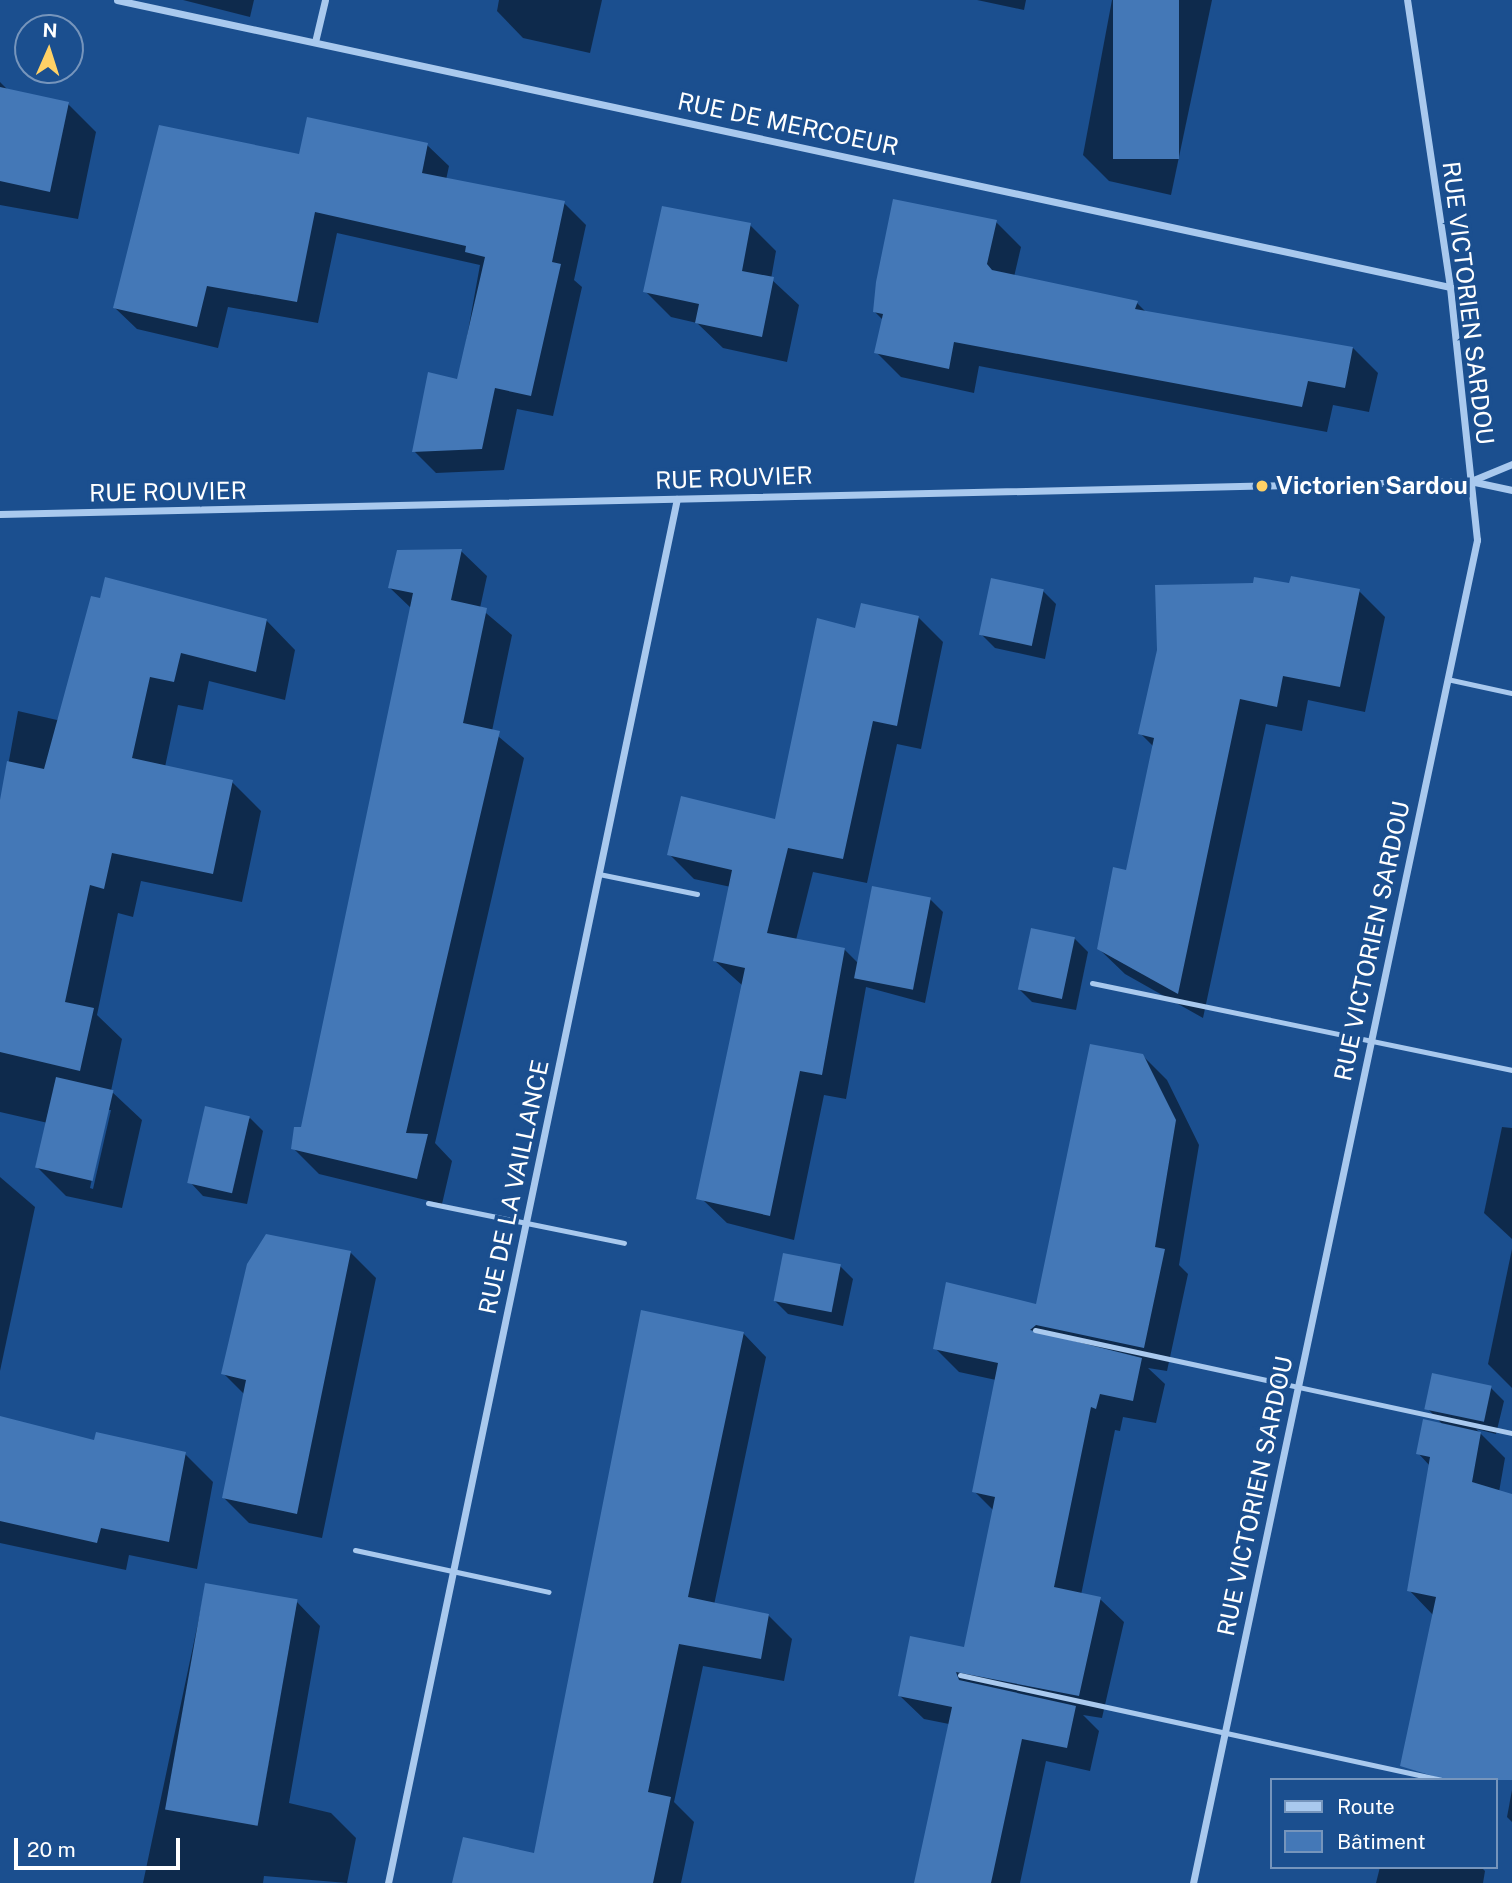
<!DOCTYPE html>
<meta charset="utf-8">
<style>
body{margin:0}
#map{position:relative;width:1512px;height:1883px;overflow:hidden;background:#1b4f8f;font-family:"Public Sans",sans-serif}
div>[style]{position:absolute}
.shadow>*{inset:0;background:#0007}
.building>*{inset:0;background:#4478b7;transform-origin:0 0}
.lane>*{height:5px;margin:-2.5px;padding:0 2.5px;transform-origin:2.5px;border-radius:2.5px;background:#a9c9ee}
.street>*{height:7px;margin:-3.5px;padding:0 3.5px;transform-origin:3.5px;border-radius:3.5px;background:#a9c9ee}
.dots>*{width:19px;height:19px;translate:-50% -50%;box-sizing:border-box;border:4px solid #1b4f8f;border-radius:50%}
span{translate:-50% -50%;white-space:nowrap;text-align:center;line-height:1.15;-webkit-text-stroke:7px #1b4f8f;paint-order:stroke}
.street-label{font-size:24px;color:#fff}
.poi-label{font-size:24px;color:#fff;font-weight:700}
.left{translate:0 -50%;text-align:left}
.legend{position:absolute;left:1270px;top:1778px;width:228px;height:91px;box-sizing:border-box;background:#1b4f8f;border:2px solid #7695bc;margin:0;padding:9px 12px;list-style:none;font-size:21px;color:#fff}
.legend li{display:flex;align-items:center;gap:14px;height:35px}
.legend b{width:35px;border:2px solid #7695bc}
.north{position:absolute;left:14px;top:14px;width:70px;height:70px;box-sizing:border-box;background:#1b4f8f;border:2px solid #7695bc;border-radius:50%;rotate:3deg;font-size:19px;font-weight:700;line-height:28px;text-align:center;color:#fff}
.north::after{content:'';display:block;margin:auto;width:24px;height:32px;background:#ffd166;clip-path:polygon(50% 0,100% 100%,50% 72%,0 100%)}
.scale{position:absolute;left:14px;top:1838px;width:166px;height:32px;box-sizing:border-box;border:4px solid #fff;border-top:0;padding-left:9px;font-size:21px;line-height:24px;white-space:nowrap;color:#fff;-webkit-text-stroke:5px #1b4f8f;paint-order:stroke}
</style>
<div id="map">
<div class="shadow">
<i style="clip-path:polygon(183px 0,254px 0,250px 17px)"></i>
<i style="clip-path:polygon(499px 0,602px 0,590px 53px,523px 38px,497px 11px)"></i>
<i style="clip-path:polygon(977px 0,1026px 0,1024px 10px)"></i>
<i style="clip-path:polygon(1112px 0,1212px 0,1171px 195px,1109px 181px,1083px 155px)"></i>
<i style="clip-path:polygon(0 82px,9px 91px,68px 104px,96px 132px,78px 219px,0 205px)"></i>
<i style="clip-path:polygon(427px 145px,449px 166px,446px 180px,564px 203px,586px 225px,574px 280px,582px 287px,553px 416px,517px 409px,504px 470px,436px 473px,414px 451px,459px 381px,480px 265px,337px 233px,318px 323px,228px 307px,218px 348px,137px 329px,115px 308px,300px 156px)"></i>
<i style="clip-path:polygon(996px 222px,1021px 247px,1014px 277px,1137px 303px,1147px 313px,1353px 348px,1378px 373px,1369px 412px,1333px 405px,1327px 432px,979px 366px,974px 393px,901px 377px,876px 352px,883px 320px,874px 311px)"></i>
<i style="clip-path:polygon(750px 225px,776px 251px,771px 279px,799px 305px,787px 362px,723px 348px,697px 323px,671px 317px,645px 291px)"></i>
<i style="clip-path:polygon(461px 551px,487px 576px,480px 608px,512px 635px,492px 731px,524px 758px,435px 1143px,452px 1161px,442px 1204px,319px 1174px,293px 1148px,303px 1129px,412px 609px,390px 588px)"></i>
<i style="clip-path:polygon(1254px 585px,1359px 591px,1385px 617px,1365px 712px,1308px 700px,1302px 731px,1266px 724px,1203px 1018px,1125px 974px,1099px 949px,1128px 872px,1154px 747px,1140px 733px)"></i>
<i style="clip-path:polygon(1043px 591px,1056px 604px,1045px 659px,995px 648px,981px 634px)"></i>
<i style="clip-path:polygon(evenodd,93px 598px,266px 620px,295px 650px,285px 700px,209px 681px,203px 710px,178px 705px,165px 767px,232px 782px,261px 811px,242px 902px,141px 881px,133px 917px,118px 913px,97px 1015px,122px 1039px,111px 1091px,142px 1120px,122px 1208px,66px 1196px,37px 1167px,48px 1123px,0 1112px,0 810px,18px 711px,57px 720px,66px 714px,93px 598px,107px 1110px,111px 1110px,93px 1189px,90px 1188px,107px 1110px)"></i>
<i style="clip-path:polygon(918px 617px,943px 642px,921px 749px,897px 744px,867px 883px,813px 872px,796px 940px,844px 949px,859px 964px,930px 899px,943px 912px,925px 1003px,866px 987px,846px 1099px,824px 1095px,794px 1240px,727px 1223px,702px 1199px,743px 986px,715px 961px,731px 887px,694px 879px,669px 854px,776px 822px,857px 630px)"></i>
<i style="clip-path:polygon(1074px 938px,1088px 952px,1076px 1010px,1032px 1002px,1019px 989px)"></i>
<i style="clip-path:polygon(1143px 1056px,1167px 1080px,1199px 1145px,1179px 1265px,1188px 1274px,1167px 1371px,1148px 1368px,1165px 1384px,1156px 1423px,1123px 1417px,1120px 1431px,1115px 1430px,1081px 1595px,1100px 1599px,1124px 1622px,1102px 1718px,1083px 1715px,1099px 1731px,1090px 1771px,1046px 1761px,1020px 1883px,915px 1883px,949px 1724px,924px 1719px,900px 1696px,965px 1649px,994px 1511px,974px 1491px,996px 1380px,959px 1372px,935px 1348px,1038px 1306px)"></i>
<i style="clip-path:polygon(250px 1118px,263px 1131px,247px 1204px,203px 1196px,190px 1182px)"></i>
<i style="clip-path:polygon(1502px 1127px,1512px 1128px,1512px 1239px,1484px 1213px)"></i>
<i style="clip-path:polygon(0 1177px,35px 1207px,0 1371px)"></i>
<i style="clip-path:polygon(1512px 1249px,1512px 1388px,1488px 1364px)"></i>
<i style="clip-path:polygon(350px 1252px,376px 1278px,322px 1538px,249px 1523px,223px 1497px,245px 1395px,223px 1373px)"></i>
<i style="clip-path:polygon(840px 1266px,853px 1279px,843px 1326px,788px 1314px,775px 1301px)"></i>
<i style="clip-path:polygon(743px 1333px,766px 1357px,714px 1605px,768px 1615px,792px 1639px,784px 1681px,703px 1666px,674px 1802px,694px 1822px,681px 1883px,532px 1883px)"></i>
<i style="clip-path:polygon(1491px 1388px,1504px 1401px,1496px 1434px,1476px 1429px,1505px 1458px,1499px 1492px,1512px 1495px,1512px 1748px,1433px 1615px,1409px 1590px,1430px 1466px,1418px 1453px,1444px 1426px,1427px 1408px)"></i>
<i style="clip-path:polygon(0 1418px,95px 1442px,185px 1454px,213px 1482px,197px 1569px,129px 1555px,126px 1570px,0 1543px)"></i>
<i style="clip-path:polygon(206px 1585px,296px 1601px,320px 1626px,289px 1803px,331px 1813px,356px 1838px,347px 1883px,264px 1876px,263px 1883px,143px 1883px)"></i>
<i style="clip-path:polygon(1512px 1790px,1512px 1822px,1507px 1817px)"></i>
<i style="clip-path:polygon(1380px 1867px,1481px 1867px,1485px 1871px,1483px 1883px,1376px 1883px)"></i>
</div>
<div class="building">
<i style="left:1113px;top:0;width:66px;height:159px"></i>
<i style="clip-path:polygon(0 87px,69px 102px,50px 192px,0 181px)"></i>
<i style="clip-path:polygon(307px 117px,428px 143px,422px 173px,565px 201px,552px 262px,561px 264px,531px 396px,495px 388px,482px 449px,412px 452px,428px 372px,457px 379px,485px 257px,465px 252px,466px 246px,315px 212px,297px 302px,207px 286px,197px 327px,113px 308px,159px 125px,299px 154px)"></i>
<i style="clip-path:polygon(893px 199px,997px 220px,987px 264px,992px 270px,1138px 301px,1135px 309px,1353px 347px,1345px 388px,1308px 381px,1302px 407px,954px 342px,949px 369px,874px 353px,883px 314px,873px 312px,876px 282px)"></i>
<i style="clip-path:polygon(662px 206px,751px 223px,742px 271px,774px 277px,762px 337px,695px 323px,699px 304px,643px 292px)"></i>
<i style="clip-path:polygon(462px 549px,451px 600px,487px 608px,463px 723px,500px 731px,406px 1133px,428px 1134px,417px 1179px,291px 1149px,294px 1127px,301px 1127px,413px 593px,388px 588px,397px 550px)"></i>
<i style="clip-path:polygon(1291px 576px,1360px 589px,1340px 687px,1283px 676px,1277px 707px,1240px 699px,1178px 994px,1097px 949px,1113px 867px,1126px 870px,1154px 738px,1138px 734px,1157px 650px,1155px 585px,1253px 583px,1254px 577px,1289px 583px)"></i>
<i style="clip-path:polygon(105px 577px,267px 619px,256px 672px,181px 653px,174px 682px,150px 677px,132px 758px,233px 780px,213px 874px,112px 853px,104px 889px,90px 885px,65px 1002px,94px 1008px,80px 1071px,0 1052px,0 800px,7px 761px,44px 769px,91px 596px,100px 598px)"></i>
<i style="left:991px;top:578px;width:54px;height:58px;rotate:12deg"></i>
<i style="clip-path:polygon(861px 603px,919px 616px,897px 726px,873px 721px,843px 859px,788px 848px,767px 933px,845px 948px,822px 1075px,800px 1071px,770px 1216px,696px 1199px,745px 968px,713px 961px,732px 870px,667px 855px,681px 796px,775px 819px,817px 618px,855px 628px)"></i>
<i style="left:872px;top:886px;width:60px;height:94px;rotate:11deg"></i>
<i style="left:1031px;top:928px;width:45px;height:63px;rotate:12deg"></i>
<i style="clip-path:polygon(1090px 1044px,1143px 1054px,1176px 1120px,1155px 1247px,1165px 1249px,1144px 1348px,1036px 1325px,1030px 1330px,1142px 1358px,1133px 1401px,1100px 1394px,1096px 1409px,1091px 1407px,1054px 1587px,1101px 1597px,1079px 1696px,956px 1672px,959px 1680px,1076px 1706px,1067px 1748px,1022px 1739px,991px 1883px,914px 1883px,952px 1707px,898px 1696px,910px 1636px,964px 1647px,995px 1497px,972px 1492px,998px 1363px,933px 1349px,946px 1282px,1036px 1304px)"></i>
<i style="left:56px;top:1077px;width:59px;height:93px;rotate:13deg"></i>
<i style="left:205px;top:1106px;width:46px;height:79px;rotate:13deg"></i>
<i style="clip-path:polygon(266px 1234px,351px 1251px,297px 1514px,222px 1498px,246px 1380px,221px 1374px,247px 1264px)"></i>
<i style="left:783px;top:1253px;width:59px;height:49px;rotate:11deg"></i>
<i style="clip-path:polygon(641px 1310px,744px 1332px,688px 1597px,769px 1614px,761px 1659px,679px 1644px,648px 1792px,671px 1797px,653px 1883px,452px 1883px,463px 1837px,534px 1853px)"></i>
<i style="left:1432px;top:1373px;width:61px;height:37px;rotate:12deg"></i>
<i style="clip-path:polygon(0 1416px,94px 1440px,96px 1432px,186px 1452px,169px 1542px,101px 1528px,97px 1543px,0 1521px)"></i>
<i style="clip-path:polygon(1423px 1419px,1481px 1432px,1472px 1482px,1512px 1494px,1512px 1780px,1446px 1780px,1400px 1766px,1436px 1597px,1407px 1591px,1430px 1457px,1416px 1454px)"></i>
<i style="left:205px;top:1583px;width:94px;height:230px;rotate:10deg"></i>
</div>
<div class="lane">
<i style="left:1447px;top:679px;width:66px;rotate:12.2deg"></i>
<i style="left:599px;top:874px;width:100px;rotate:11.5deg"></i>
<i style="left:1092px;top:983px;width:429px;rotate:11.7deg"></i>
<i style="left:428px;top:1203px;width:200px;rotate:11.5deg"></i>
<i style="left:1035px;top:1330px;width:488px;rotate:12.2deg"></i>
<i style="left:355px;top:1550px;width:198px;rotate:12.2deg"></i>
<i style="left:960px;top:1675px;width:492px;rotate:12.3deg"></i>
</div>
<div class="street">
<i style="left:117px;top:0;width:1364px;rotate:12.15deg"></i>
<i style="left:315px;top:42px;width:43px;rotate:-76.6deg"></i>
<i style="left:1471px;top:481px;width:44px;rotate:-22.5deg"></i>
<i style="left:0;top:514px;width:1470px;rotate:-1.29deg"></i>
<i style="left:1470px;top:481px;width:43px;rotate:12.1deg"></i>
<i style="left:388px;top:1883px;width:1414px;rotate:-78.21deg"></i>
<i style="left:1193px;top:1883px;width:1373px;rotate:-78.06deg"></i>
<i style="left:1477px;top:540px;width:254px;rotate:-96.1deg"></i>
<i style="left:1450px;top:287px;width:290px;rotate:-98.5deg"></i>
</div>
<div class="dots">
<i style="left:1262px;top:486px;background:#ffd166"></i>
</div>
<div class="street-label">
<span style="left:788px;top:124px;rotate:12deg">RUE DE MERCOEUR</span>
<span style="left:1468px;top:303px;rotate:83deg">RUE VICTORIEN SARDOU</span>
<span style="left:734px;top:478px;rotate:-2deg">RUE ROUVIER</span>
<span style="left:168px;top:492px;rotate:-1deg">RUE ROUVIER</span>
<span style="left:1372px;top:941px;rotate:-78deg">RUE VICTORIEN SARDOU</span>
<span style="left:514px;top:1187px;rotate:-78deg">RUE DE LA VAILLANCE</span>
<span style="left:1255px;top:1496px;rotate:-78deg">RUE VICTORIEN SARDOU</span>
</div>
<div class="poi-label">
<span class="left" style="left:1276px;top:486px">Victorien Sardou</span>
</div>
<ul class="legend">
<li><b style="height:9px;background:#a9c9ee"></b>Route</li>
<li><b style="height:19px;background:#4478b7"></b>Bâtiment</li>
</ul>
<div class="north">N</div>
<div class="scale">20 m</div>
</div>
